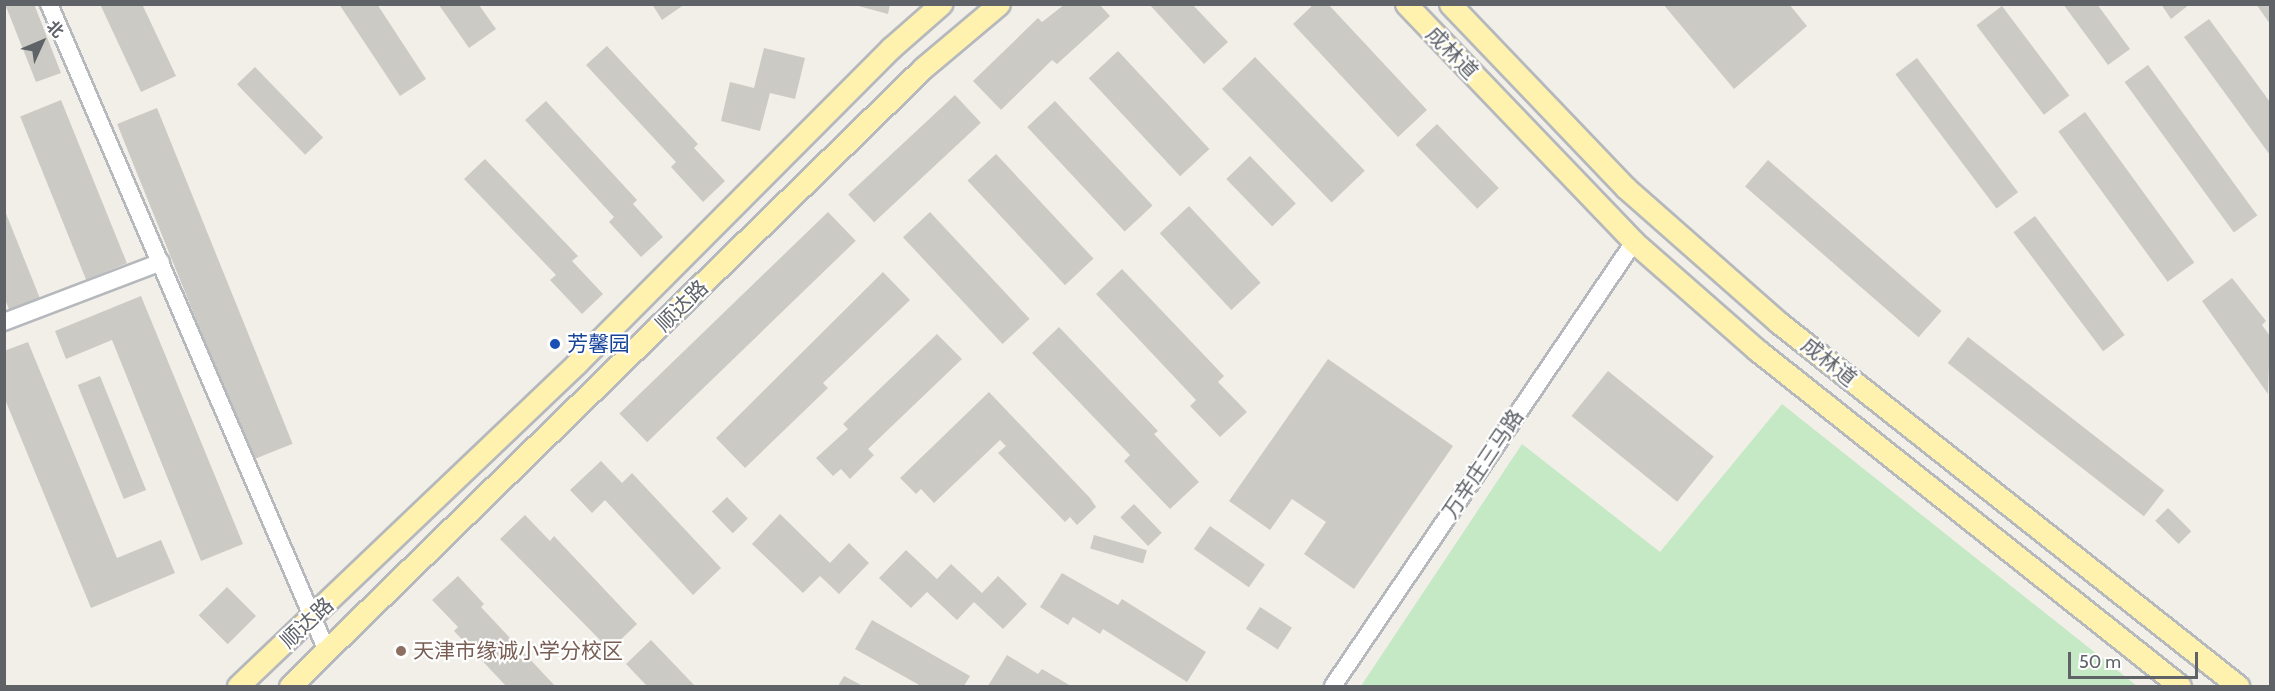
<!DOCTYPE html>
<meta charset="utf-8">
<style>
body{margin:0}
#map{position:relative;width:2275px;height:691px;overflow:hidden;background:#f1efe8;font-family:Cabin,"Noto Sans SC",sans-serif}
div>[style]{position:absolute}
.green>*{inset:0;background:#c5e8c5}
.building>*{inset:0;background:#cccac5;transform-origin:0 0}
.roads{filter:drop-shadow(2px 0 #b5b8bc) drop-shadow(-2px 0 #b5b8bc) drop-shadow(0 2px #b5b8bc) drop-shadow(0 -2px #b5b8bc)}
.minor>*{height:16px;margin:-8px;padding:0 8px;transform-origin:8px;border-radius:8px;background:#fff}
.major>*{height:21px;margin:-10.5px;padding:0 10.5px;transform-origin:10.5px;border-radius:10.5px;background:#fff2af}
.dots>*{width:16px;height:16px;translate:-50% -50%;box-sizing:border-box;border:3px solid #fff;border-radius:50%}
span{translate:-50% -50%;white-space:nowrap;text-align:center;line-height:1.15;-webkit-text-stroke:4.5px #fff;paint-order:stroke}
.street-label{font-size:21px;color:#5f6368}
.transit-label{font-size:21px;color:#164399}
.left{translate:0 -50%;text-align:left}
.education-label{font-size:21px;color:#785e54}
.frame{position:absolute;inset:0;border:6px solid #5f6368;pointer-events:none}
.north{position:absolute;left:12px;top:12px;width:60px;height:60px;-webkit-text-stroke:4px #fff;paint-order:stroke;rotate:46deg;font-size:16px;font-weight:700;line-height:24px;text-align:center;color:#5f6368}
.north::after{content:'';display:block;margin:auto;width:21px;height:27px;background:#5f6368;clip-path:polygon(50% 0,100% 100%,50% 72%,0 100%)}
.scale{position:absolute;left:2068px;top:652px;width:130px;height:27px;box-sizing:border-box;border:3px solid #5f6368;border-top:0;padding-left:8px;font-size:18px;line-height:21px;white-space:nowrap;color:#5f6368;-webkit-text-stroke:4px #fff;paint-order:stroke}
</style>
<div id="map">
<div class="green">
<i style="clip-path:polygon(1782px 404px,2137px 686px,1361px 686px,1522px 444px,1660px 552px)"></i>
</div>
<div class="building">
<i style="clip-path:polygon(5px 4px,34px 4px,61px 73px,36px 82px)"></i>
<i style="clip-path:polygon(100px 4px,142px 4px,176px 76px,141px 92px)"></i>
<i style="clip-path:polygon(339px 4px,377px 4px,426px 79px,400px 96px)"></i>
<i style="clip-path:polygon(652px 4px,685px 4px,662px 20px)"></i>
<i style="clip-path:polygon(851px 4px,890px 4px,888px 14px)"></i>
<i style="clip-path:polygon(1065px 4px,1099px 4px,1110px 16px,1057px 64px,1052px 60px,1001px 110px,973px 81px,1038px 18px,1042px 22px)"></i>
<i style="clip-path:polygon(1149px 4px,1192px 4px,1228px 42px,1204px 64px)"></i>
<i style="clip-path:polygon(1314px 4px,1328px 4px,1427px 110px,1398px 137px,1293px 24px)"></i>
<i style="clip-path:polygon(1663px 4px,1789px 4px,1807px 26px,1734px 89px)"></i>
<i style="clip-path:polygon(2063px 4px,2097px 4px,2130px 49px,2108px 65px)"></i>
<i style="clip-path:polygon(2161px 4px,2190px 4px,2171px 19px)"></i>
<i style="clip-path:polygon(2256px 4px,2270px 4px,2270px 24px)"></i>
<i style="clip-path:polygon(439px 5px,479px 5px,496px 29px,469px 48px)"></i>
<i style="left:2002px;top:6px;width:112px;height:32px;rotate:53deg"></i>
<i style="clip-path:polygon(2209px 19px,2270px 102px,2270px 155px,2184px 37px)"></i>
<i style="clip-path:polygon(607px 46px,698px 144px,694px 148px,725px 181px,703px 202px,671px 167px,676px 162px,586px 65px)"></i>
<i style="clip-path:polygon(764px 48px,805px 58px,795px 99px,770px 93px,760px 131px,721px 121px,730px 82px,754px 88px)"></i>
<i style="left:1118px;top:51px;width:134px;height:40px;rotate:47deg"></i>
<i style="left:1255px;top:57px;width:158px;height:46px;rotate:46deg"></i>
<i style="left:1917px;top:58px;width:168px;height:27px;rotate:53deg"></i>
<i style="left:2148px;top:65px;width:186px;height:29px;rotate:54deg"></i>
<i style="left:255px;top:67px;width:98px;height:25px;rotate:46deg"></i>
<i style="left:955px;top:95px;width:38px;height:146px;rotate:47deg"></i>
<i style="left:61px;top:100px;width:176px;height:44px;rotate:68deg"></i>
<i style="clip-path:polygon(546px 101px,637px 200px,633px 204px,663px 237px,641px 257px,609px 222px,614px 217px,525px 120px)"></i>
<i style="left:1055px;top:101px;width:143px;height:38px;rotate:47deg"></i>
<i style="left:157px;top:108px;width:362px;height:43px;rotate:68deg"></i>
<i style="left:2085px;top:112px;width:186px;height:33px;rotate:54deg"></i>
<i style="left:1437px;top:124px;width:89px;height:30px;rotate:46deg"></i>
<i style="left:996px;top:154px;width:143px;height:39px;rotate:47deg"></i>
<i style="left:1250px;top:156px;width:66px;height:33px;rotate:46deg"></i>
<i style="clip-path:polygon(485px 159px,578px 256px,572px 261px,603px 294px,582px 314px,550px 280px,556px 275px,464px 179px)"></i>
<i style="left:1768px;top:160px;width:230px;height:35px;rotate:41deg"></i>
<i style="left:1189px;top:206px;width:105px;height:40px;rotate:47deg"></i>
<i style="clip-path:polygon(5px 211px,41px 301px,11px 314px,4px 297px)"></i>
<i style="left:828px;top:212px;width:40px;height:290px;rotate:46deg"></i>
<i style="left:930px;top:212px;width:146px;height:37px;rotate:47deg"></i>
<i style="left:2035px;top:216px;width:149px;height:27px;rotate:53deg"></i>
<i style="clip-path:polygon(1122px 269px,1224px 376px,1218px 382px,1247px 412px,1220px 437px,1190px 406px,1196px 400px,1096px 294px)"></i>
<i style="clip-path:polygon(883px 272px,910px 300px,823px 383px,828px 388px,745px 468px,716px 438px)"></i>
<i style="clip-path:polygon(2232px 278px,2266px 321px,2262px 325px,2270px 336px,2268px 394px,2202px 301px)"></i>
<i style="clip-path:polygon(141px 296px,243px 544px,201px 561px,112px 340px,66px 359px,55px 331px)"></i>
<i style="clip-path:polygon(1059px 327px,1158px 431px,1154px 434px,1199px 482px,1170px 509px,1124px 461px,1130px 455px,1032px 353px)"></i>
<i style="clip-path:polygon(937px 334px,962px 359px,868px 449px,874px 455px,850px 479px,841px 469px,833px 476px,816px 458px,848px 429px,843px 424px)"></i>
<i style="left:1968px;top:337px;width:249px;height:33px;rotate:38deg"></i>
<i style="clip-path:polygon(28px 342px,117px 558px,161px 540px,175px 573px,91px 608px,4px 397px,4px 351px)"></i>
<i style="clip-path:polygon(1328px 359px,1453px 446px,1354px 589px,1304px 554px,1326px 522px,1292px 499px,1270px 530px,1229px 501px)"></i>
<i style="left:1608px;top:371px;width:136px;height:58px;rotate:39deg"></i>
<i style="left:100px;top:376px;width:123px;height:24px;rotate:68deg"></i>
<i style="clip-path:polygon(989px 392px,1090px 498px,1096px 507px,1077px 525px,1070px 517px,1065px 522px,998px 453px,1006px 446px,1000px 440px,934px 503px,921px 489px,916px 494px,900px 478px)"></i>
<i style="clip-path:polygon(601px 461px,622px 483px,632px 473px,721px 568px,693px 595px,605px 500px,592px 513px,570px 490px)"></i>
<i style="left:727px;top:497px;width:30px;height:21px;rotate:46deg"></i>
<i style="left:1134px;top:504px;width:40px;height:19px;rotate:46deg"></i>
<i style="left:2168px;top:508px;width:33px;height:18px;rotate:45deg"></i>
<i style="clip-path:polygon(780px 514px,830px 563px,849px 543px,869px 563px,839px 594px,820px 576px,803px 593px,752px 544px)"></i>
<i style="clip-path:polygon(525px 515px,550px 541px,554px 536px,637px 624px,610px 650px,500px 539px)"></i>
<i style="left:1210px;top:526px;width:67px;height:28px;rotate:35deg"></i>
<i style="left:1094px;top:535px;width:55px;height:14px;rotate:16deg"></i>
<i style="clip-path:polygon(906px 550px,937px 579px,951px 564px,982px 593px,998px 576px,1027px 604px,1003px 629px,974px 602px,957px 620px,927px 592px,911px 608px,879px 578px)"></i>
<i style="clip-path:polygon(1062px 573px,1118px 605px,1122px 599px,1206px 652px,1187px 682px,1103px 629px,1100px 634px,1073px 617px,1068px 625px,1040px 607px)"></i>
<i style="clip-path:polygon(458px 576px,484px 604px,481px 607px,555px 686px,506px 686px,454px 631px,458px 627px,432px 600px)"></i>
<i style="left:227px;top:587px;width:41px;height:40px;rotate:45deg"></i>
<i style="left:1260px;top:607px;width:38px;height:26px;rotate:33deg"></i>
<i style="clip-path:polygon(872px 620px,970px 676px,964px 686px,921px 686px,855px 649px)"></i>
<i style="clip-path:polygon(651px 640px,695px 686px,647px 686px,626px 664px)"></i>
<i style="clip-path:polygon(1007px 655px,1038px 674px,1042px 669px,1071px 686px,988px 686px)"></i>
<i style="clip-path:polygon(844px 676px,863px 686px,838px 686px)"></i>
</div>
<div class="roads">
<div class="minor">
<i style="left:49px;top:4px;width:704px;rotate:66.75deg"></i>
<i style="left:4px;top:322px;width:168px;rotate:-20.9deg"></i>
<i style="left:1333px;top:686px;width:536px;rotate:-55.87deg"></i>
</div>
<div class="major">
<i style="left:1406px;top:4px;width:330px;rotate:46.2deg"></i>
<i style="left:1634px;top:242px;width:164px;rotate:41.3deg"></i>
<i style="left:1757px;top:350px;width:540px;rotate:38.46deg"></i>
<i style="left:1450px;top:4px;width:255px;rotate:46.3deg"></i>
<i style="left:1626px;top:188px;width:203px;rotate:41.4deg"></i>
<i style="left:1778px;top:322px;width:587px;rotate:38.35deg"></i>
<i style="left:238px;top:686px;width:468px;rotate:-43.6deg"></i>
<i style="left:577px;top:363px;width:445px;rotate:-45.1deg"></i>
<i style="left:891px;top:48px;width:67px;rotate:-41.3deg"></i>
<i style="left:290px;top:686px;width:885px;rotate:-44.31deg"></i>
<i style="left:923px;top:68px;width:99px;rotate:-40.1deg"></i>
</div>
</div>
<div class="dots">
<i style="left:555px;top:344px;background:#1a4fb4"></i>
<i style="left:401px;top:651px;background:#8d6e63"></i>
</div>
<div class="street-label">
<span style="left:1452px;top:53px;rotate:46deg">成林道</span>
<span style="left:682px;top:306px;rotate:-44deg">顺达路</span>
<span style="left:1829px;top:362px;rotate:39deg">成林道</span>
<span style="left:1483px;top:464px;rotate:-56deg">万辛庄三马路</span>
<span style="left:307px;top:623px;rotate:-43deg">顺达路</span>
</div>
<div class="transit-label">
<span class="left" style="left:567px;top:344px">芳馨园</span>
</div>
<div class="education-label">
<span class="left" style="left:413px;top:651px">天津市缘诚小学分校区</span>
</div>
<div class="frame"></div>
<div class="north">北</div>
<div class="scale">50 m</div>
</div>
